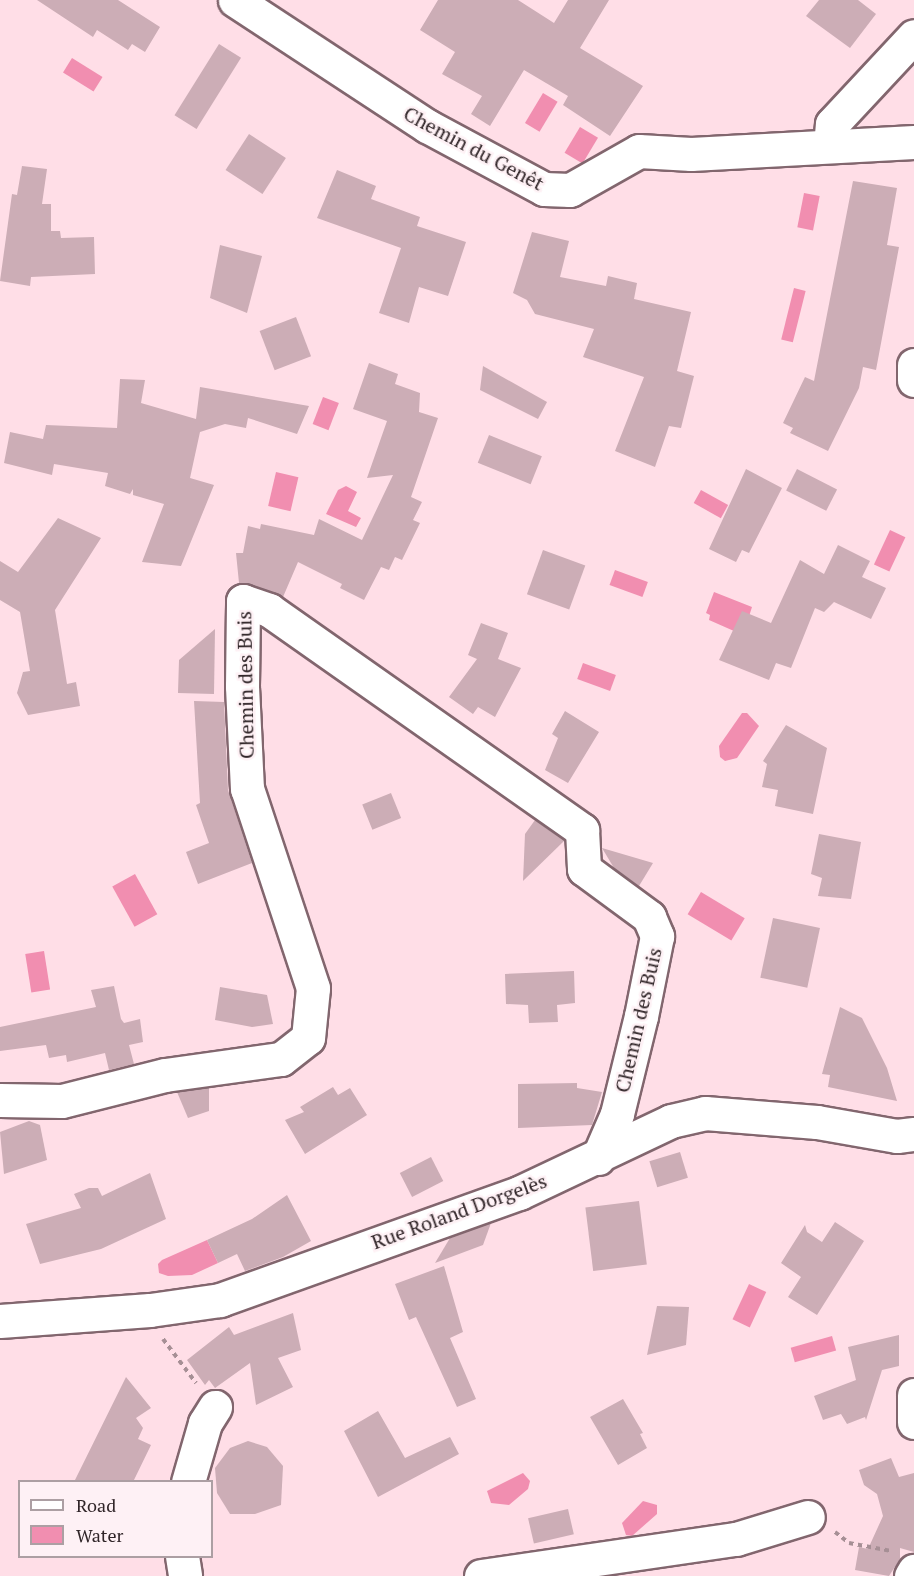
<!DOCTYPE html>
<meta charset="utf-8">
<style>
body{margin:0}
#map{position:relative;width:914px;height:1576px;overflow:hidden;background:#ffdee7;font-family:"PT Serif",serif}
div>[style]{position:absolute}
.water>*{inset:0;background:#f18eb0;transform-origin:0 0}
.building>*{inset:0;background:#ccadb6;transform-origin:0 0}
.path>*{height:4px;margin-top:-2px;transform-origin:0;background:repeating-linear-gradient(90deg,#a68f95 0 4.5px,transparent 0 9px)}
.roads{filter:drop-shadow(2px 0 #82666e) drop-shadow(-2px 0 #82666e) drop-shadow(0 2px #82666e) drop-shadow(0 -2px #82666e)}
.minor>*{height:33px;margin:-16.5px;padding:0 16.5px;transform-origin:16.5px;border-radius:16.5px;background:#fff}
span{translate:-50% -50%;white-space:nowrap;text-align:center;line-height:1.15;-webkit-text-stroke:5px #fef1f5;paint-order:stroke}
.street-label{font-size:20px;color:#302528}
.legend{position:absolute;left:18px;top:1480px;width:195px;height:78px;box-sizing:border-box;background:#fef1f5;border:2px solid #ac9fa3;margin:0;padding:8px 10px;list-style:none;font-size:18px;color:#302528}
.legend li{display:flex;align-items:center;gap:12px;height:30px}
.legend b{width:30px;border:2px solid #ac9fa3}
</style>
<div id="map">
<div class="water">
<i style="left:72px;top:58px;width:36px;height:17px;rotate:32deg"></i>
<i style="left:543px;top:93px;width:17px;height:35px;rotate:31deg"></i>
<i style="left:580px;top:127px;width:21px;height:30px;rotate:31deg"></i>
<i style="left:804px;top:193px;width:16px;height:35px;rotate:11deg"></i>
<i style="left:794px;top:288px;width:12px;height:53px;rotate:14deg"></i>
<i style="left:323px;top:397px;width:17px;height:29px;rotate:21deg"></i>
<i style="left:276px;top:472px;width:23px;height:35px;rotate:13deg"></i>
<i style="clip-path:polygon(346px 486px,357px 492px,348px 511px,361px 518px,356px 527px,326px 514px,338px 490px)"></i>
<i style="left:701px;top:490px;width:31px;height:15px;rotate:29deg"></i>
<i style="left:890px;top:530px;width:17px;height:38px;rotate:25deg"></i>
<i style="left:615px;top:570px;width:35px;height:16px;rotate:20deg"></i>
<i style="clip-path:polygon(714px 592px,752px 607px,743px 635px,709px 620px,710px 615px,706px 613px)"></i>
<i style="left:583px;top:663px;width:35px;height:17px;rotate:20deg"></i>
<i style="clip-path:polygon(742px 713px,747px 713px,759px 726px,737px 758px,725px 761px,720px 757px,719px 746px)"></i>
<i style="left:135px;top:874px;width:46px;height:26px;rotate:61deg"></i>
<i style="left:701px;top:892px;width:51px;height:26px;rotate:31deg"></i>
<i style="left:44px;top:951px;width:39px;height:19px;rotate:81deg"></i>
<i style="clip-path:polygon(207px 1240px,218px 1263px,192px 1275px,168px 1276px,159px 1273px,158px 1264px,162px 1260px)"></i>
<i style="left:749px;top:1284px;width:19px;height:39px;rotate:25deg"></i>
<i style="left:832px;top:1336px;width:15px;height:43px;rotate:74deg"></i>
<i style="clip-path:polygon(523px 1473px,530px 1481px,528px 1489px,509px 1505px,491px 1503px,487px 1491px)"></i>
<i style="clip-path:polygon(643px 1501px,657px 1505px,657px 1514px,632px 1536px,626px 1535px,622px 1523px)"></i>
</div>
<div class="building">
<i style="clip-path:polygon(37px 0,118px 0,160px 27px,145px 52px,132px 44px,128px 50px,97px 30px,93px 37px)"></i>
<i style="clip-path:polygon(438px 0,518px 0,554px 23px,568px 0,609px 0,580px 48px,643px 86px,610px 136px,563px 105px,568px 96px,524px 70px,490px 126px,471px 114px,482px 96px,442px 74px,455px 52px,420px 30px)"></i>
<i style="clip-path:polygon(819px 0,858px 0,876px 14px,850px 48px,806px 16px)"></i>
<i style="left:219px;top:44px;width:26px;height:84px;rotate:32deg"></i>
<i style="left:249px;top:134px;width:44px;height:43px;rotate:33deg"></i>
<i style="clip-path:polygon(22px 166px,47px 169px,42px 204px,51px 204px,51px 231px,60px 231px,61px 238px,94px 237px,95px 274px,31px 277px,30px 286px,0 281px,12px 194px,17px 195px)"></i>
<i style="clip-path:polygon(337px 170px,376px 186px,371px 199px,420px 217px,417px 226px,466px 242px,448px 296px,419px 287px,409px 323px,379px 313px,401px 248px,317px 218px)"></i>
<i style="clip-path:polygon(853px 181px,897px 188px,887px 245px,899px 247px,876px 370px,863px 367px,859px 388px,828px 451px,790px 433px,793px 428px,783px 423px,805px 377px,814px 381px)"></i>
<i style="clip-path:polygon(532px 232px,569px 241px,560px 277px,606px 286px,608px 276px,637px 283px,634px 299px,691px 312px,677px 371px,694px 376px,681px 428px,669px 426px,655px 467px,615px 451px,644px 377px,583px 357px,594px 329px,535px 314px,527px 300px,513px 293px)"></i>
<i style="clip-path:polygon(220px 245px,262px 256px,247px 313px,210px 298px)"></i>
<i style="left:296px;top:317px;width:42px;height:39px;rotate:69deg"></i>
<i style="clip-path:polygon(369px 363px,398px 374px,395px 384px,420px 393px,419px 412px,438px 418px,411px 497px,422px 502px,413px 520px,420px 523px,402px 560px,395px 557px,389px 570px,381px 567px,364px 600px,340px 588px,342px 584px,298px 562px,283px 597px,239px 583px,236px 553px,243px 553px,248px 526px,260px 529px,261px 524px,314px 535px,319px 519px,362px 540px,393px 475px,367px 478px,387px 421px,353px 409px)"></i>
<i style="clip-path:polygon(483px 366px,547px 402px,538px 419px,480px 390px)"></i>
<i style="clip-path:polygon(120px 379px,145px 380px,141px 403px,196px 419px,200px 387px,309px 406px,297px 434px,248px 418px,246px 428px,225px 424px,200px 432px,190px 478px,214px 485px,181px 566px,142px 562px,164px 504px,133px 495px,133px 489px,130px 494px,105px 486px,108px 473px,54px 464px,52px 475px,4px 463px,10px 432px,43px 439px,46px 425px,117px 428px)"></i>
<i style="left:489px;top:435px;width:57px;height:30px;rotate:22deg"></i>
<i style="clip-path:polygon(746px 469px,782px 488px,749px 553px,742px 550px,736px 562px,709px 549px)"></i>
<i style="left:797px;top:469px;width:45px;height:24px;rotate:27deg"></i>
<i style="clip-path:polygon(58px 518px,101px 538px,55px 610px,67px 684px,76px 682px,80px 706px,28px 715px,17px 693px,23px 672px,30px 671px,20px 612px,0 600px,0 561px,18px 572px)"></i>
<i style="clip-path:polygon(838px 545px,870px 561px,862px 577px,886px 588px,871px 619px,834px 602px,824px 612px,815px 608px,791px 668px,776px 663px,769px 680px,719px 660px,742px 611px,771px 623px,800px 560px,824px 574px)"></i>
<i style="left:543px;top:550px;width:45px;height:47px;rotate:20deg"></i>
<i style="clip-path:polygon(481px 623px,508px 633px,498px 659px,521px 668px,495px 717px,478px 707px,473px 714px,449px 697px,477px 659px,468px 655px)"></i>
<i style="clip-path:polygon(215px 629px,214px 694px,178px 693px,179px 660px)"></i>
<i style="clip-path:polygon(194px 701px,224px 702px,228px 790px,252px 863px,198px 884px,186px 852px,209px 843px,196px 805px,200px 803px)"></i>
<i style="clip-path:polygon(565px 711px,599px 732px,568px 783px,545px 770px,558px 738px,552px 734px)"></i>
<i style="clip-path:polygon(786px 725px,827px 748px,813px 814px,775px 806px,778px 790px,762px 787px,767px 764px,763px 761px)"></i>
<i style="left:391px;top:793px;width:27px;height:31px;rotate:68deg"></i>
<i style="clip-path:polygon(535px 820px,564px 841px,523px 881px,525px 834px)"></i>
<i style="clip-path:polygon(819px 834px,861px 842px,851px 899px,818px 896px,822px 878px,811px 874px)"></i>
<i style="clip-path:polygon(602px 848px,653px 863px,639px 886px,614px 868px)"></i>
<i style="left:773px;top:918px;width:48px;height:61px;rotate:12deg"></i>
<i style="clip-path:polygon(574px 971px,575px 1003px,557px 1005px,558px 1022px,529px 1023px,528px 1005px,506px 1004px,505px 974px)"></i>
<i style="clip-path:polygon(114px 986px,121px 1019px,124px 1023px,140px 1019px,143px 1042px,129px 1045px,134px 1064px,109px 1070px,105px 1053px,67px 1062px,66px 1055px,49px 1058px,46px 1045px,0 1051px,0 1027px,96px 1007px,91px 990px)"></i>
<i style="clip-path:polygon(220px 987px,267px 995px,273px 1024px,252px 1027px,215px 1020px)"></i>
<i style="clip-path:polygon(840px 1007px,862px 1018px,887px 1068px,897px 1101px,828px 1087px,830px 1075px,822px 1074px)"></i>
<i style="clip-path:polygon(577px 1083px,577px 1088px,602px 1092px,592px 1125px,518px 1128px,518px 1084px)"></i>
<i style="clip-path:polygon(333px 1087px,338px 1095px,350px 1088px,367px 1115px,305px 1154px,285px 1120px,304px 1112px,300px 1107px)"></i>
<i style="clip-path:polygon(209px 1088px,209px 1111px,188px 1118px,177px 1092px)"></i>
<i style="clip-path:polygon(29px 1121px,40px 1125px,47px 1160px,4px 1174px,0 1132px)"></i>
<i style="left:680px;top:1152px;width:27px;height:32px;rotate:73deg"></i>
<i style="left:431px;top:1157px;width:27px;height:35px;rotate:63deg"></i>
<i style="clip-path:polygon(150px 1173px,166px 1219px,101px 1249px,40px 1264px,26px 1224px,81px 1208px,74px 1194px,89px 1188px,98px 1188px,102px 1196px)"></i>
<i style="clip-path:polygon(287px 1195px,311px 1241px,283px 1257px,245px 1271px,237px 1254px,218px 1263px,207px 1240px,252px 1219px)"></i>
<i style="left:639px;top:1201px;width:64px;height:54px;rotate:83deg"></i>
<i style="clip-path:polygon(835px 1222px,864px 1241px,817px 1315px,788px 1297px,801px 1277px,781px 1263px,805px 1225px,807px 1232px,822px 1242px)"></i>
<i style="clip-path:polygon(491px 1223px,483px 1245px,435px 1263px,450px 1238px)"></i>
<i style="clip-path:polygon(444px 1266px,463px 1332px,450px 1338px,476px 1399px,457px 1407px,416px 1317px,409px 1320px,395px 1284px)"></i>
<i style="clip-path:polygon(657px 1306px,689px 1307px,686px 1345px,647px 1355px)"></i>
<i style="clip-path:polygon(293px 1313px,301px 1350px,278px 1358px,293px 1387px,256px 1405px,250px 1363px,215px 1388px,209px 1380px,205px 1385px,187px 1360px,229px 1327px,234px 1335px)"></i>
<i style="clip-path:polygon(899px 1335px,899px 1366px,882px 1370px,866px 1420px,865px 1417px,847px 1424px,841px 1414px,823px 1420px,814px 1396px,856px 1380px,848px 1347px)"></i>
<i style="clip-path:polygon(126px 1377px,151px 1408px,136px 1418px,143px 1428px,138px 1439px,151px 1445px,133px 1482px,74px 1482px)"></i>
<i style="clip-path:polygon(623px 1399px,643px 1433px,640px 1434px,647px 1448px,618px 1465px,590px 1417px)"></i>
<i style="clip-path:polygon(378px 1411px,405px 1458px,450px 1437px,459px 1454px,378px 1497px,344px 1431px)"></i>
<i style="clip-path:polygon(248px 1441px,267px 1447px,283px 1466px,281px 1505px,255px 1514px,230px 1514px,217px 1493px,215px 1468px,230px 1448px)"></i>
<i style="clip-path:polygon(891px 1458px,899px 1477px,914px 1473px,914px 1552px,900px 1548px,900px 1559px,889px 1576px,855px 1570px,859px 1547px,868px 1549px,883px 1516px,877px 1494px,864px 1485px,859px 1470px)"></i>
<i style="left:568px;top:1509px;width:26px;height:41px;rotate:77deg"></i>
</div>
<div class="path">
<i style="left:163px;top:1339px;width:55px;rotate:53.1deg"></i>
<i style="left:835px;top:1532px;width:18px;rotate:38deg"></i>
<i style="left:849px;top:1543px;width:43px;rotate:10.8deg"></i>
</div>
<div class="roads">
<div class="minor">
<i style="left:235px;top:0;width:230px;rotate:33.3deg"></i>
<i style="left:427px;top:126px;width:133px;rotate:28.3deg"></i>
<i style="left:544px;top:189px;width:26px;rotate:2deg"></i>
<i style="left:570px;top:190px;width:79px;rotate:-29.5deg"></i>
<i style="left:639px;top:151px;width:52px;rotate:3.3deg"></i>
<i style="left:691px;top:154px;width:223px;rotate:-3.1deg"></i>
<i style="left:830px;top:146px;width:22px;rotate:-85deg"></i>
<i style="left:832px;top:124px;width:120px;rotate:-47deg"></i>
<i style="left:914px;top:365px;width:15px;rotate:90deg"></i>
<i style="left:0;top:1100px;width:62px;rotate:0.9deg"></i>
<i style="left:62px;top:1101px;width:106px;rotate:-14.2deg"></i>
<i style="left:165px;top:1075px;width:117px;rotate:-7.9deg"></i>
<i style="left:281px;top:1059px;width:34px;rotate:-38deg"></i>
<i style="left:308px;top:1038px;width:50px;rotate:-84.3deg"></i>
<i style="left:313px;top:988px;width:210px;rotate:-108.3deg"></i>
<i style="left:247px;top:789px;width:103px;rotate:-92.8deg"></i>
<i style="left:242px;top:686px;width:85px;rotate:-89.3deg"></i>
<i style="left:243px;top:601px;width:28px;rotate:19deg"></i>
<i style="left:269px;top:610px;width:383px;rotate:35.1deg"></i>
<i style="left:582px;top:830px;width:39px;rotate:87deg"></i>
<i style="left:584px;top:869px;width:81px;rotate:36.4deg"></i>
<i style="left:649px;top:917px;width:21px;rotate:67deg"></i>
<i style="left:657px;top:936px;width:82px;rotate:101.3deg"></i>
<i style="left:641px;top:1016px;width:101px;rotate:103.8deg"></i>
<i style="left:617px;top:1114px;width:48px;rotate:113.4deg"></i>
<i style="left:0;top:1321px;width:150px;rotate:-4.2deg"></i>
<i style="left:150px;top:1310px;width:71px;rotate:-8.1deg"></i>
<i style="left:220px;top:1300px;width:318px;rotate:-19.7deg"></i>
<i style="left:519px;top:1193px;width:168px;rotate:-25.3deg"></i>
<i style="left:671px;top:1121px;width:35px;rotate:-13deg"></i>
<i style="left:705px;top:1113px;width:112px;rotate:4.6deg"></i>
<i style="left:817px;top:1122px;width:81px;rotate:9.9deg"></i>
<i style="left:897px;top:1136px;width:17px;rotate:-7deg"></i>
<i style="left:914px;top:1395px;width:27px;rotate:90deg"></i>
<i style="left:188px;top:1482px;width:61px;rotate:-73.9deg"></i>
<i style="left:205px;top:1423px;width:19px;rotate:-58deg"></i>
<i style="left:182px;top:1556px;width:20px;rotate:81deg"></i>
<i style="left:481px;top:1576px;width:258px;rotate:-8.3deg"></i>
<i style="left:736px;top:1539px;width:75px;rotate:-17deg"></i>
<i style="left:911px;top:1576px;width:6px;rotate:-59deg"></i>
</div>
</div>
<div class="street-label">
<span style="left:474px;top:148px;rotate:28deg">Chemin du Genêt</span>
<span style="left:245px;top:685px;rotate:-91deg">Chemin des Buis</span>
<span style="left:638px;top:1020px;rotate:-77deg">Chemin des Buis</span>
<span style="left:459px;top:1211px;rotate:-20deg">Rue Roland Dorgelès</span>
</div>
<ul class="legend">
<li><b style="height:8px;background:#fff"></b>Road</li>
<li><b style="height:16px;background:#f18eb0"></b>Water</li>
</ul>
</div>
